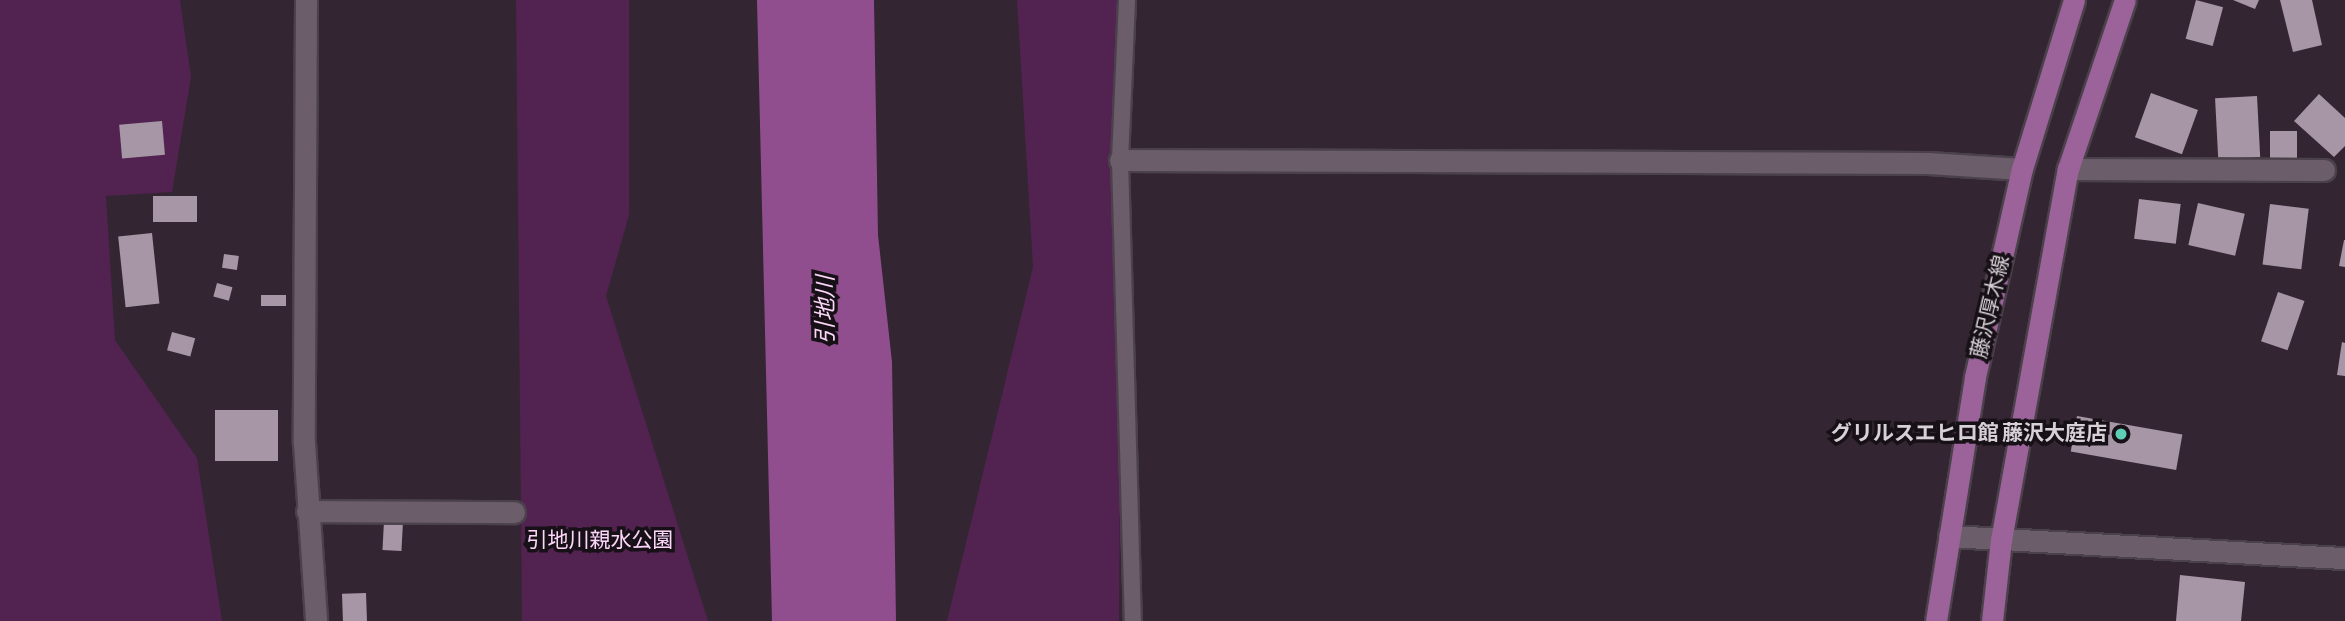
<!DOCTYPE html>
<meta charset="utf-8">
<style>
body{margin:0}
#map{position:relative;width:2345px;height:621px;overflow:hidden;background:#332632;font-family:"Sofia Sans Condensed","Noto Sans JP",sans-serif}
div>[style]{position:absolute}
.green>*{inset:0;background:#522251}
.water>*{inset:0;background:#914e8f}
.building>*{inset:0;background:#a797a6;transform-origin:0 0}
.roads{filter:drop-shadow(2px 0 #4b414b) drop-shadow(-2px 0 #4b414b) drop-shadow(0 2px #4b414b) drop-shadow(0 -2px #4b414b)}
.lane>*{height:16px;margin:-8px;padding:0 8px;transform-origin:8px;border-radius:8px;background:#6c5d6b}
.street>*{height:21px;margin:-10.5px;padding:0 10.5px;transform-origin:10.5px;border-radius:10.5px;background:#6c5d6b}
.secondary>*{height:21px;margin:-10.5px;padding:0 10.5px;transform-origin:10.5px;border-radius:10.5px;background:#6c5d6b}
.primary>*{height:21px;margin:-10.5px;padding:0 10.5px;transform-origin:10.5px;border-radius:10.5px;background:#9c629a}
.dots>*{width:19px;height:19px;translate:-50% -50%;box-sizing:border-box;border:4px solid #171117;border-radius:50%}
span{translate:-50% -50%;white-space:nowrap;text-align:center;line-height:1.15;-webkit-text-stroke:7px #171117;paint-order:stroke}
.street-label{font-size:21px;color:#d8d0d7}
.poi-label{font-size:21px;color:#d8d0d7;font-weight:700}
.right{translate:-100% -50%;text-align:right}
.park-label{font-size:21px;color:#fcd6f9}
.water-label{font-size:23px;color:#fbd6f9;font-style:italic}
</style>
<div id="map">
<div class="green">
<i style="clip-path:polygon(0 0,180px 0,191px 77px,172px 192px,106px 196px,115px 340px,197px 458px,222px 621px,0 621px)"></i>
<i style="clip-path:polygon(516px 0,629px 0,629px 215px,606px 296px,708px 621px,522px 621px)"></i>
<i style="clip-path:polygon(1017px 0,1123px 0,1119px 621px,947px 621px,1033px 267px)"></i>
</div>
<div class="water">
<i style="clip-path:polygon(757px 0,874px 0,878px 235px,892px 362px,896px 621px,772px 621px)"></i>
</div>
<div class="building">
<i style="left:2196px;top:0;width:28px;height:40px;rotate:15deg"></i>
<i style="clip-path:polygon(2233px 0,2259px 0,2255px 9px)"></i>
<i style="clip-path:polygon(2280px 0,2312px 0,2322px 45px,2293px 52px)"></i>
<i style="left:2151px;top:93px;width:50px;height:47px;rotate:20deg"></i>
<i style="clip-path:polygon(2319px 94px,2345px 118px,2345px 146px,2334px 157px,2294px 121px)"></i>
<i style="left:2257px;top:96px;width:61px;height:42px;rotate:87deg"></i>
<i style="left:162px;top:121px;width:34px;height:43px;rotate:85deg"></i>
<i style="left:2270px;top:131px;width:27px;height:27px"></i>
<i style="left:153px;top:196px;width:44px;height:26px"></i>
<i style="left:2139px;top:199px;width:42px;height:40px;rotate:7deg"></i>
<i style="left:2198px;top:203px;width:48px;height:43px;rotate:13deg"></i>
<i style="left:2270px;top:204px;width:39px;height:61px;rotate:7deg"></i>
<i style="left:152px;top:233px;width:71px;height:34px;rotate:84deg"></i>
<i style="clip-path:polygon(2344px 240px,2345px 240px,2345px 267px,2339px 266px)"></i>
<i style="left:224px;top:254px;width:15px;height:14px;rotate:8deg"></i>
<i style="left:217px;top:283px;width:16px;height:14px;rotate:15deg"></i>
<i style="left:2278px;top:292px;width:28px;height:52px;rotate:19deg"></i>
<i style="left:261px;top:295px;width:25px;height:11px"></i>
<i style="left:172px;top:332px;width:24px;height:19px;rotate:15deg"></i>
<i style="clip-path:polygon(2342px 342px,2345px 343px,2345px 376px,2337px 375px)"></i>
<i style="left:215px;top:410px;width:63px;height:51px"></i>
<i style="left:2077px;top:416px;width:107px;height:36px;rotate:10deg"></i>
<i style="left:384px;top:521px;width:19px;height:29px;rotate:3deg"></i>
<i style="clip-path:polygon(2180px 575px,2245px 582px,2241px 621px,2176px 621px)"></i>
<i style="left:366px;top:593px;width:28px;height:24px;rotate:88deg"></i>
</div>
<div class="roads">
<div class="lane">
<i style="left:1127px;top:0;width:160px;rotate:92.5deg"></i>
<i style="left:1120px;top:160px;width:461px;rotate:88.4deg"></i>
</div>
<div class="street">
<i style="left:306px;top:0;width:443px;rotate:90.3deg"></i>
<i style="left:304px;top:443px;width:178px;rotate:86.1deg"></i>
<i style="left:1120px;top:160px;width:808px;rotate:0.21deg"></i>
<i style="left:1928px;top:163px;width:94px;rotate:3.7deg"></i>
<i style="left:2068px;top:169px;width:256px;rotate:0.2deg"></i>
<i style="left:307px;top:511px;width:207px;rotate:0.3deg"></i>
</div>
<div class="secondary">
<i style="left:1949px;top:536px;width:397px;rotate:3.2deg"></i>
</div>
<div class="primary">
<i style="left:1936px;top:621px;width:247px;rotate:-80.9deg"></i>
<i style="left:1975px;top:377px;width:213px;rotate:-77.3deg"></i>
<i style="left:2022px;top:169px;width:177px;rotate:-72.9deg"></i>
<i style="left:1992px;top:621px;width:81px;rotate:-83.7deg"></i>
<i style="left:2001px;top:540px;width:377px;rotate:-79.8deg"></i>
<i style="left:2068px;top:169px;width:178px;rotate:-71.4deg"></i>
</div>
</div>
<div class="dots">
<i style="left:2121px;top:434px;background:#5eceb7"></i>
</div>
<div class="street-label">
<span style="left:1991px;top:307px;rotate:-77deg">藤沢厚木線</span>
</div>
<div class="poi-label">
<span class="right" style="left:2107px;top:434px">グリルスエヒロ館 藤沢大庭店</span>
</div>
<div class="park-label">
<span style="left:600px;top:541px">引地川親水公園</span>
</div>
<div class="water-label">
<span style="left:826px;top:310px;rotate:-90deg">引地川</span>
</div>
</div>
